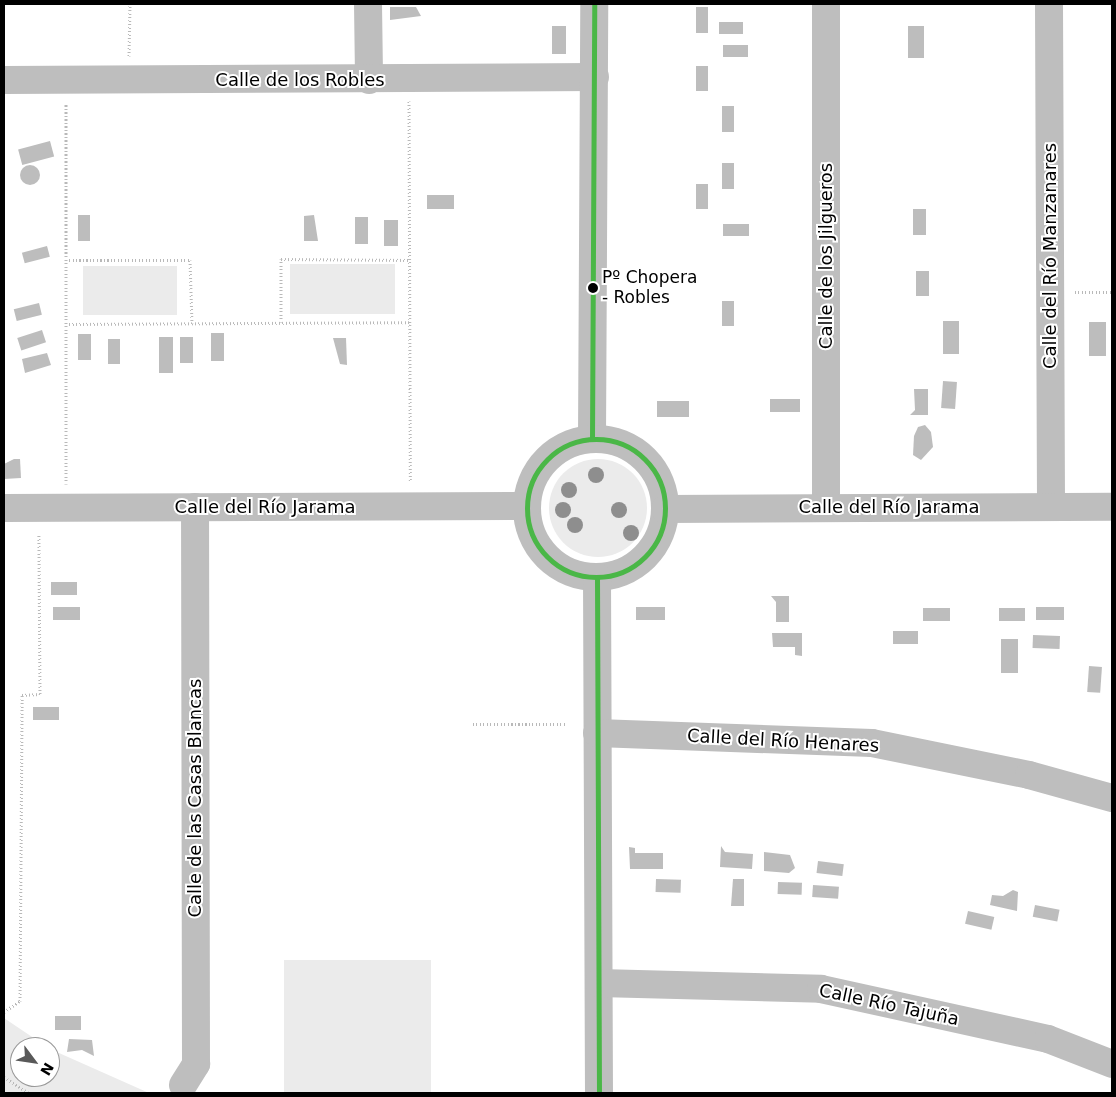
<!DOCTYPE html>
<meta charset="utf-8">
<style>
body{margin:0}
#map{position:relative;width:1116px;height:1097px;overflow:hidden;background:#fff;font-family:"DejaVu Sans",sans-serif}
div>[style]{position:absolute}
.green>*{inset:0;background:#ebebeb;transform-origin:0 0}
.round{border-radius:50%}
.water>*{inset:0;background:#bdbdbd;transform-origin:0 0}
.path>*{height:3px;margin-top:-1.5px;transform-origin:0;background:repeating-linear-gradient(90deg,#b9b9b9 0 1px,transparent 0 3.5px)}
.minor>*{height:28px;margin:-14px;padding:0 14px;transform-origin:14px;border-radius:14px;background:#bebebe}
.minor>.ring{margin:-14px;padding:0;box-sizing:content-box;background:none;border:28px solid #bebebe;border-radius:50%}
.bus-1>*{height:5px;margin:-2.5px;padding:0 2.5px;transform-origin:2.5px;border-radius:2.5px;background:#4ab747}
.bus-1>.ring{margin:-2.5px;padding:0;box-sizing:content-box;background:none;border:5px solid #4ab747;border-radius:50%}
.trees>*{width:16px;height:16px;margin:-8px;border-radius:50%;background:#8e8e8e}
.dots>*{width:14px;height:14px;translate:-50% -50%;box-sizing:border-box;border:2px solid #fff;border-radius:50%}
span{translate:-50% -50%;white-space:nowrap;text-align:center;line-height:1.15;-webkit-text-stroke:4px #fff;paint-order:stroke}
.bus-label{font-size:17px;color:#000}
.left{translate:0 -50%;text-align:left}
.street-label{font-size:18px;color:#000}
.frame{position:absolute;inset:0;border:5px solid #000;pointer-events:none}
.north{position:absolute;left:10px;top:1037px;width:50px;height:50px;box-sizing:border-box;background:#fff;border:1px solid #999;border-radius:50%;rotate:121deg;font-size:14px;font-weight:700;line-height:20px;text-align:center;color:#000}
.north::after{content:'';display:block;margin:auto;width:18px;height:22px;background:#595959;clip-path:polygon(50% 0,100% 100%,50% 72%,0 100%)}
</style>
<div id="map">
<div class="green">
<i style="left:395px;top:264px;width:50px;height:105px;rotate:90deg"></i>
<i style="left:83px;top:266px;width:94px;height:49px"></i>
<i class="round" style="left:549px;top:459px;width:98px;height:98px"></i>
<i style="left:284px;top:960px;width:147px;height:133px"></i>
<i style="clip-path:polygon(4px 1018px,47px 1047px,20px 1047px,20px 1077px,50px 1077px,50px 1049px,149px 1093px,4px 1093px)"></i>
</div>
<div class="water">
<i style="clip-path:polygon(390px 7px,416px 7px,421px 16px,390px 20px)"></i>
<i style="left:696px;top:7px;width:12px;height:26px"></i>
<i style="left:719px;top:22px;width:24px;height:12px"></i>
<i style="left:552px;top:26px;width:14px;height:28px"></i>
<i style="left:908px;top:26px;width:16px;height:32px"></i>
<i style="left:723px;top:45px;width:25px;height:12px"></i>
<i style="left:696px;top:66px;width:12px;height:25px"></i>
<i style="left:722px;top:106px;width:12px;height:26px"></i>
<i style="left:50px;top:141px;width:16px;height:33px;rotate:75deg"></i>
<i style="left:722px;top:163px;width:12px;height:26px"></i>
<i class="round" style="left:20px;top:165px;width:20px;height:20px"></i>
<i style="left:696px;top:184px;width:12px;height:25px"></i>
<i style="left:427px;top:195px;width:27px;height:14px"></i>
<i style="left:913px;top:209px;width:13px;height:26px"></i>
<i style="left:78px;top:215px;width:12px;height:26px"></i>
<i style="clip-path:polygon(314px 215px,318px 241px,304px 241px,304px 216px)"></i>
<i style="left:355px;top:217px;width:13px;height:27px"></i>
<i style="left:384px;top:220px;width:14px;height:26px"></i>
<i style="left:723px;top:224px;width:26px;height:12px"></i>
<i style="left:47px;top:246px;width:11px;height:26px;rotate:75deg"></i>
<i style="left:916px;top:271px;width:13px;height:25px"></i>
<i style="left:722px;top:301px;width:12px;height:25px"></i>
<i style="left:39px;top:303px;width:12px;height:26px;rotate:76deg"></i>
<i style="left:943px;top:321px;width:16px;height:33px"></i>
<i style="left:1089px;top:322px;width:17px;height:34px"></i>
<i style="left:42px;top:330px;width:13px;height:26px;rotate:72deg"></i>
<i style="left:211px;top:333px;width:13px;height:28px"></i>
<i style="left:78px;top:334px;width:13px;height:26px"></i>
<i style="left:159px;top:337px;width:14px;height:36px"></i>
<i style="left:180px;top:337px;width:13px;height:26px"></i>
<i style="clip-path:polygon(333px 338px,346px 338px,347px 365px,340px 364px)"></i>
<i style="left:108px;top:339px;width:12px;height:25px"></i>
<i style="clip-path:polygon(47px 353px,51px 365px,25px 373px,22px 359px)"></i>
<i style="left:943px;top:381px;width:14px;height:27px;rotate:4deg"></i>
<i style="clip-path:polygon(914px 389px,928px 389px,928px 415px,910px 415px,915px 410px)"></i>
<i style="left:770px;top:399px;width:30px;height:13px"></i>
<i style="left:657px;top:401px;width:32px;height:16px"></i>
<i style="clip-path:polygon(925px 425px,931px 432px,933px 447px,921px 460px,913px 455px,914px 436px,918px 427px)"></i>
<i style="clip-path:polygon(14px 459px,20px 459px,21px 478px,4px 479px,4px 464px)"></i>
<i style="left:51px;top:582px;width:26px;height:13px"></i>
<i style="clip-path:polygon(771px 596px,789px 596px,789px 622px,776px 622px,776px 602px)"></i>
<i style="left:80px;top:607px;width:13px;height:27px;rotate:90deg"></i>
<i style="left:636px;top:607px;width:29px;height:13px"></i>
<i style="left:1036px;top:607px;width:28px;height:13px"></i>
<i style="left:950px;top:608px;width:13px;height:27px;rotate:90deg"></i>
<i style="left:999px;top:608px;width:26px;height:13px"></i>
<i style="left:893px;top:631px;width:25px;height:13px"></i>
<i style="clip-path:polygon(772px 633px,802px 633px,802px 656px,795px 655px,795px 647px,773px 647px)"></i>
<i style="left:1033px;top:635px;width:27px;height:13px;rotate:2deg"></i>
<i style="left:1001px;top:639px;width:17px;height:34px"></i>
<i style="left:1089px;top:666px;width:13px;height:26px;rotate:4deg"></i>
<i style="left:33px;top:707px;width:26px;height:13px"></i>
<i style="clip-path:polygon(721px 846px,725px 852px,753px 854px,752px 869px,720px 867px)"></i>
<i style="clip-path:polygon(629px 847px,635px 848px,635px 853px,663px 853px,663px 869px,630px 869px)"></i>
<i style="clip-path:polygon(764px 852px,790px 855px,795px 868px,789px 873px,764px 871px)"></i>
<i style="left:818px;top:861px;width:26px;height:12px;rotate:7deg"></i>
<i style="left:656px;top:879px;width:25px;height:13px;rotate:2deg"></i>
<i style="clip-path:polygon(733px 879px,744px 879px,744px 906px,731px 906px)"></i>
<i style="left:778px;top:882px;width:24px;height:12px;rotate:2deg"></i>
<i style="left:813px;top:885px;width:26px;height:12px;rotate:4deg"></i>
<i style="clip-path:polygon(1013px 890px,1018px 892px,1017px 911px,990px 905px,992px 895px,1003px 896px)"></i>
<i style="left:1035px;top:905px;width:25px;height:12px;rotate:11deg"></i>
<i style="left:968px;top:911px;width:27px;height:13px;rotate:13deg"></i>
<i style="left:81px;top:1016px;width:14px;height:26px;rotate:90deg"></i>
<i style="clip-path:polygon(69px 1039px,92px 1040px,94px 1056px,82px 1050px,67px 1052px)"></i>
</div>
<div class="path">
<i style="left:129px;top:56px;width:52px;rotate:-88.9deg"></i>
<i style="left:409px;top:101px;width:381px;rotate:89.8deg"></i>
<i style="left:69px;top:260px;width:121px"></i>
<i style="left:190px;top:260px;width:63px;rotate:88.2deg"></i>
<i style="left:1075px;top:292px;width:37px"></i>
<i style="left:281px;top:322px;width:63px;rotate:-90deg"></i>
<i style="left:281px;top:259px;width:129px;rotate:0.4deg"></i>
<i style="left:69px;top:324px;width:342px;rotate:-0.3deg"></i>
<i style="left:66px;top:484px;width:381px;rotate:-90deg"></i>
<i style="left:473px;top:724px;width:94px"></i>
<i style="left:4px;top:1012px;width:19px;rotate:-35deg"></i>
<i style="left:20px;top:1001px;width:306px;rotate:-89.6deg"></i>
<i style="left:22px;top:695px;width:18px;rotate:-3deg"></i>
<i style="left:40px;top:694px;width:160px;rotate:-90.4deg"></i>
<i style="left:4px;top:1077px;width:30px;rotate:33deg"></i>
</div>
<div class="minor">
<i style="left:368px;top:4px;width:76px;rotate:89.2deg"></i>
<i style="left:826px;top:4px;width:503px;rotate:90deg"></i>
<i style="left:1049px;top:4px;width:503px;rotate:89.77deg"></i>
<i style="left:4px;top:80px;width:591px;rotate:-0.29deg"></i>
<i style="left:592px;top:439px;width:435px;rotate:-89.7deg"></i>
<i class="ring" style="left:527px;top:439px;width:110px;height:110px"></i>
<i style="left:4px;top:508px;width:523px;rotate:-0.22deg"></i>
<i style="left:665px;top:509px;width:447px;rotate:-0.3deg"></i>
<i style="left:597px;top:577px;width:516px;rotate:89.78deg"></i>
<i style="left:597px;top:733px;width:275px;rotate:2.1deg"></i>
<i style="left:872px;top:743px;width:160px;rotate:11.5deg"></i>
<i style="left:1029px;top:775px;width:86px;rotate:15.5deg"></i>
<i style="left:599px;top:983px;width:222px;rotate:1.5deg"></i>
<i style="left:821px;top:989px;width:232px;rotate:12.4deg"></i>
<i style="left:1048px;top:1039px;width:69px;rotate:21.3deg"></i>
<i style="left:183px;top:1085px;width:25px;rotate:-58deg"></i>
<i style="left:196px;top:1064px;width:557px;rotate:-90.1deg"></i>
</div>
<div class="bus-1">
<i style="left:592px;top:439px;width:435px;rotate:-89.7deg"></i>
<i class="ring" style="left:527px;top:439px;width:133px;height:133px"></i>
<i style="left:597px;top:577px;width:516px;rotate:89.78deg"></i>
</div>
<div class="trees">
<i style="left:596px;top:475px"></i>
<i style="left:569px;top:490px"></i>
<i style="left:563px;top:510px"></i>
<i style="left:619px;top:510px"></i>
<i style="left:575px;top:525px"></i>
<i style="left:631px;top:533px"></i>
</div>
<div class="dots">
<i style="left:593px;top:288px;background:#000"></i>
</div>
<div class="bus-label">
<span class="left" style="left:602px;top:288px">Pº Chopera<br>- Robles</span>
</div>
<div class="street-label">
<span style="left:300px;top:80px">Calle de los Robles</span>
<span style="left:826px;top:256px;rotate:-90deg">Calle de los Jilgueros</span>
<span style="left:1050px;top:256px;rotate:-90deg">Calle del Río Manzanares</span>
<span style="left:265px;top:507px">Calle del Río Jarama</span>
<span style="left:889px;top:507px">Calle del Río Jarama</span>
<span style="left:783px;top:741px;rotate:3deg">Calle del Río Henares</span>
<span style="left:195px;top:798px;rotate:-90deg">Calle de las Casas Blancas</span>
<span style="left:889px;top:1005px;rotate:12deg">Calle Río Tajuña</span>
</div>
<div class="frame"></div>
<div class="north">N</div>
</div>
